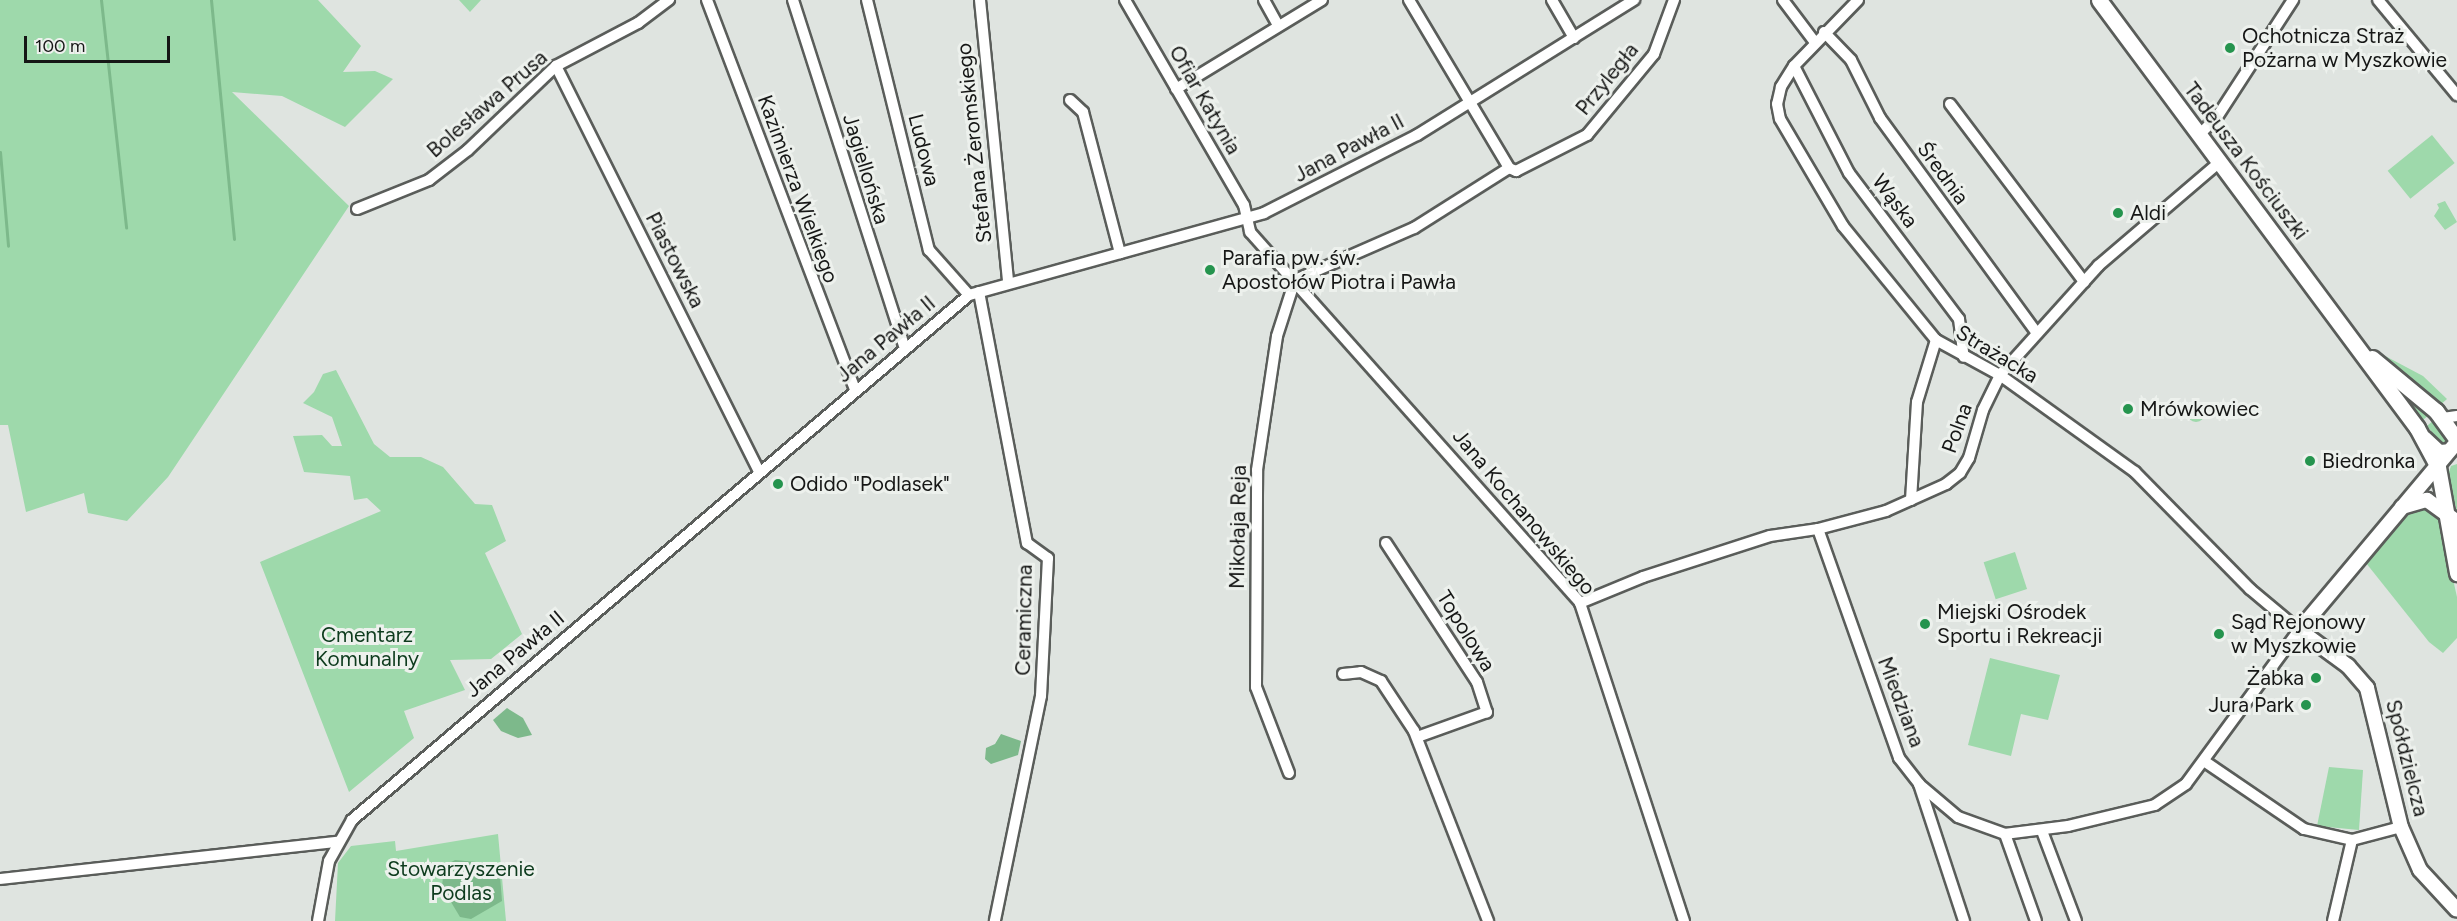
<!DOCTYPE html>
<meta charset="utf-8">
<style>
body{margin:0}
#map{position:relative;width:2457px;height:921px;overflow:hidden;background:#dfe4e0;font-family:Figtree,sans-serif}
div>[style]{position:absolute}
.green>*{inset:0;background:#9ed9ab;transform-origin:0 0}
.round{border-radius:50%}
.water>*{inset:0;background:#7db98b}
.stream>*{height:3px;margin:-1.5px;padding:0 1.5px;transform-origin:1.5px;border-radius:1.5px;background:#7db98b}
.roads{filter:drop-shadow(2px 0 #5a5d5a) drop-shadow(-2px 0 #5a5d5a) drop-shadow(0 2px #5a5d5a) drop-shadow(0 -2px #5a5d5a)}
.minor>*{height:10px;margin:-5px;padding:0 5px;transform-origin:5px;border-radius:5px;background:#fff}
.tertiary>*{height:14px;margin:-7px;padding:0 7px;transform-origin:7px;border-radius:7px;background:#fff}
.secondary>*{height:15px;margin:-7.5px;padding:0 7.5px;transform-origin:7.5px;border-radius:7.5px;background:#fff}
.dots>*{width:16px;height:16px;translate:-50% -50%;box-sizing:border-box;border:3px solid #edf1ed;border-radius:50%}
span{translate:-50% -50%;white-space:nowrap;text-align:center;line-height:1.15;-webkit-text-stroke:6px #edf1ed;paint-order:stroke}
.poi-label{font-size:21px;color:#161716}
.left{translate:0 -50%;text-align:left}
.right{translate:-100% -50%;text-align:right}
.street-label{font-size:21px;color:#161716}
.park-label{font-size:21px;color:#0d3b1d}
.scale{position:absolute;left:24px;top:36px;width:146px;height:27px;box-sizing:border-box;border:3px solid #161716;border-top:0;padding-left:8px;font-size:18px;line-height:21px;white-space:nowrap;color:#161716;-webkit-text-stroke:4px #edf1ed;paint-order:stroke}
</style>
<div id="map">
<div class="green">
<i style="clip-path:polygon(0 0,318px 0,361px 46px,343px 72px,375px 71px,393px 79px,345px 127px,282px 96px,232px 92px,349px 206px,168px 477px,127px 521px,88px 513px,84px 493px,26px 512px,8px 425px,0 425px)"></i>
<i style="clip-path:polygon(459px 0,481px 0,470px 12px)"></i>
<i style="left:2432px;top:135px;width:36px;height:57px;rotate:51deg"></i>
<i style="clip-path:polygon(2445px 201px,2457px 222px,2445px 230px,2434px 216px,2439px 208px,2437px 204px)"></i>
<i style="clip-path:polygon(2372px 349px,2423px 376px,2447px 399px,2439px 406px)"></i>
<i style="clip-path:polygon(336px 370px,374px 444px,390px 457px,421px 457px,443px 467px,475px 504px,492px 505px,506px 541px,485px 553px,522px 634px,491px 659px,450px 660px,465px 690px,404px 711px,414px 738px,349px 792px,260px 562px,381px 511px,367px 498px,354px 500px,350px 476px,304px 472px,293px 436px,322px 435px,332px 446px,342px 446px,332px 417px,303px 403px,314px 392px,323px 374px)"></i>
<i style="clip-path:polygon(2391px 383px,2431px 413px,2423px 420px)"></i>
<i class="round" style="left:2187px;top:404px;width:18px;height:18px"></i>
<i style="clip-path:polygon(2435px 419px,2450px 438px,2448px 444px,2440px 442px,2427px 426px)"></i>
<i style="clip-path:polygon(2457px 464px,2457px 512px,2448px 475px,2451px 466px)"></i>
<i style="clip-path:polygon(2421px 506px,2439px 517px,2457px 597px,2457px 638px,2443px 653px,2429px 642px,2366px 563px,2408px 512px)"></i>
<i style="left:2015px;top:552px;width:39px;height:33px;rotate:72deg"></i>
<i style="clip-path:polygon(1990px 658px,2060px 675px,2048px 720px,2021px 714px,2011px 756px,1968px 745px)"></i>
<i style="clip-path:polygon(2329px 767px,2363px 770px,2359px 830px,2317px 826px)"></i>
<i style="clip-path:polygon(498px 834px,506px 921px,335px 921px,338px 863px,351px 846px,395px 841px,396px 851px)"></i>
</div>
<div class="water">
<i style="clip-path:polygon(507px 708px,523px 718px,532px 735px,518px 738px,501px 731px,493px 720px)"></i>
<i style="clip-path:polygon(1001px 734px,1021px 741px,1018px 755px,991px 764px,985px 759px,986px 748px,995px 744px)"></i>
<i style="clip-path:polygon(455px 860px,499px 864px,502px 901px,471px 919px,460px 917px,442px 887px,444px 866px)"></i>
</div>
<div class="stream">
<i style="left:101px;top:0;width:229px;rotate:83.7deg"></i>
<i style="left:211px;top:0;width:240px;rotate:84.5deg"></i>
<i style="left:0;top:152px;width:94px;rotate:85.1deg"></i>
</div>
<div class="roads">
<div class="minor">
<i style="left:707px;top:0;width:417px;rotate:69.2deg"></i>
<i style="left:793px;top:0;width:366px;rotate:72.2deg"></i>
<i style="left:867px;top:0;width:258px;rotate:76.1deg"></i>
<i style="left:929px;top:250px;width:60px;rotate:48.4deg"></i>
<i style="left:980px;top:0;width:283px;rotate:84.3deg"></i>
<i style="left:1125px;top:0;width:237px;rotate:59.9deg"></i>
<i style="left:1244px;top:205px;width:28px;rotate:77deg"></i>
<i style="left:1250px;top:232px;width:497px;rotate:48.3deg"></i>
<i style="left:1580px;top:603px;width:335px;rotate:71.9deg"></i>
<i style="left:1264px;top:0;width:29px;rotate:61deg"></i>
<i style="left:1409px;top:0;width:196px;rotate:59.2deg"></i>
<i style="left:1509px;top:168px;width:8px;rotate:23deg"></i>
<i style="left:1516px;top:171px;width:80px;rotate:-26.9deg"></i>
<i style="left:1587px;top:135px;width:105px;rotate:-50.4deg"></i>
<i style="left:1654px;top:54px;width:58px;rotate:-69.7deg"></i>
<i style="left:1552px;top:0;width:44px;rotate:59.9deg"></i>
<i style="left:1783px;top:0;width:51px;rotate:52.9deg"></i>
<i style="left:1858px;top:0;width:92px;rotate:134.1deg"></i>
<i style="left:1794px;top:66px;width:25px;rotate:122deg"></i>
<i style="left:1781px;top:87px;width:17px;rotate:103deg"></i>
<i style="left:1777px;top:104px;width:15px;rotate:79deg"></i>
<i style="left:1780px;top:119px;width:124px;rotate:59.5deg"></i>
<i style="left:1843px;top:226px;width:147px;rotate:50.8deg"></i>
<i style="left:1936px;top:340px;width:73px;rotate:28.7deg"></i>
<i style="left:2000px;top:375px;width:166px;rotate:35.7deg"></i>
<i style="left:2135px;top:472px;width:164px;rotate:45.5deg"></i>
<i style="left:2250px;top:589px;width:64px;rotate:39.9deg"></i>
<i style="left:2299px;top:630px;width:191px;rotate:126.3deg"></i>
<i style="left:2186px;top:784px;width:37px;rotate:146deg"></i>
<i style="left:2155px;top:805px;width:89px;rotate:166.4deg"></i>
<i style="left:2068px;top:826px;width:64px;rotate:172.8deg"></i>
<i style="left:2005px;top:834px;width:50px;rotate:-160.1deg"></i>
<i style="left:1958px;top:817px;width:51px;rotate:-139.8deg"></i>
<i style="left:2378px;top:0;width:124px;rotate:50.3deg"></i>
<i style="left:1824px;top:32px;width:39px;rotate:46deg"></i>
<i style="left:1851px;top:60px;width:65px;rotate:63.4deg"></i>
<i style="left:1880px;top:118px;width:266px;rotate:53.9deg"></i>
<i style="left:556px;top:66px;width:454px;rotate:63.4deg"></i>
<i style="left:1794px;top:66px;width:120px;rotate:62.8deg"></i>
<i style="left:1849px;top:173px;width:183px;rotate:53deg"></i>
<i style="left:1959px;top:319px;width:38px;rotate:83deg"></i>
<i style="left:1176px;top:89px;width:171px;rotate:-31.4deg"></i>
<i style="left:1070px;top:100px;width:18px;rotate:43deg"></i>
<i style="left:1083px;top:112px;width:146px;rotate:75.3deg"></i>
<i style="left:1950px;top:104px;width:223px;rotate:53deg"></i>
<i style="left:2200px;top:134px;width:24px;rotate:-45deg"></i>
<i style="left:2217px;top:117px;width:140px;rotate:-57deg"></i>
<i style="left:357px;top:209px;width:78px;rotate:-21.9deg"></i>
<i style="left:429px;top:180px;width:49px;rotate:-37.6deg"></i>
<i style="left:468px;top:150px;width:122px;rotate:-43.7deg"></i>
<i style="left:556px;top:66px;width:93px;rotate:-27.7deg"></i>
<i style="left:638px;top:23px;width:39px;rotate:-37deg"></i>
<i style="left:979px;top:292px;width:256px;rotate:79.2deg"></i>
<i style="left:1027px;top:543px;width:26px;rotate:36deg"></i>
<i style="left:1048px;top:558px;width:138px;rotate:92.9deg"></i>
<i style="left:1041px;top:696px;width:230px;rotate:101.6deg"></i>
<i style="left:2443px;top:418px;width:14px;rotate:-8deg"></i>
<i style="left:2426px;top:437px;width:19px;rotate:43deg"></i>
<i style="left:2440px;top:450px;width:12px;rotate:-5deg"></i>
<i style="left:1911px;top:500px;width:98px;rotate:-86.5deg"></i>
<i style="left:1917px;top:402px;width:65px;rotate:-73deg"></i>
<i style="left:1818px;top:529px;width:243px;rotate:70.5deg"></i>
<i style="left:1899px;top:758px;width:33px;rotate:52deg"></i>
<i style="left:1919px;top:784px;width:144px;rotate:71.8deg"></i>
<i style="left:1386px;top:543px;width:166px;rotate:56.8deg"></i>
<i style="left:1477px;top:682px;width:32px;rotate:72deg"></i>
<i style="left:1487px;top:712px;width:74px;rotate:160.3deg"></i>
<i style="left:1580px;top:603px;width:68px;rotate:-22.4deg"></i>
<i style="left:1643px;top:577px;width:133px;rotate:-17.9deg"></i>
<i style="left:1770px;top:536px;width:49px;rotate:-8.3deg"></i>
<i style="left:1818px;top:529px;width:70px;rotate:-14.8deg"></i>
<i style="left:1886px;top:511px;width:66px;rotate:-24.2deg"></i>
<i style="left:1946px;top:484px;width:18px;rotate:-38deg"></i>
<i style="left:1960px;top:473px;width:17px;rotate:-59deg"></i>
<i style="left:1969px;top:458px;width:50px;rotate:-73.7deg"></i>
<i style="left:1983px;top:410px;width:39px;rotate:-64deg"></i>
<i style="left:2000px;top:375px;width:147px;rotate:-48deg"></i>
<i style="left:2098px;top:266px;width:162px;rotate:-40.5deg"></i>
<i style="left:1343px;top:674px;width:18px;rotate:-6deg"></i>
<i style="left:1361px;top:672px;width:22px;rotate:24deg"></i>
<i style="left:1381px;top:681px;width:60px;rotate:56.6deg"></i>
<i style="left:1414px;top:731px;width:204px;rotate:68.7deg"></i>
<i style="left:2204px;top:761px;width:121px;rotate:34.2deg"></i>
<i style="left:2304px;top:829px;width:49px;rotate:12.9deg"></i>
<i style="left:1289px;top:773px;width:92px;rotate:-111deg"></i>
<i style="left:1256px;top:687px;width:217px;rotate:-89.7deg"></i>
<i style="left:1257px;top:470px;width:135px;rotate:-81.5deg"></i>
<i style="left:1277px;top:336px;width:59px;rotate:-72.2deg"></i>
<i style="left:1295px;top:280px;width:130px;rotate:-23.6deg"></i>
<i style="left:1414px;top:228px;width:112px;rotate:-32.3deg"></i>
<i style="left:2042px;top:831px;width:96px;rotate:69.3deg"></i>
<i style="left:2005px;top:834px;width:92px;rotate:70.4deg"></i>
<i style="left:0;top:879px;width:339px;rotate:-6.3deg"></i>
<i style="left:318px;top:921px;width:61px;rotate:-79.6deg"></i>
<i style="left:329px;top:861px;width:47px;rotate:-60.7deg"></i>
<i style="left:352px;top:820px;width:810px;rotate:-40.39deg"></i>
<i style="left:969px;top:295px;width:306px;rotate:-15.5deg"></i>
<i style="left:1264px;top:213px;width:172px;rotate:-27deg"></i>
<i style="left:1417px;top:135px;width:256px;rotate:-31.9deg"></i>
<i style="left:2333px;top:921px;width:83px;rotate:-76.8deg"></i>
<i style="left:2352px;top:840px;width:51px;rotate:-14.9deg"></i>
</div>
<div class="tertiary">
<i style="left:2457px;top:442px;width:246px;rotate:130deg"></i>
<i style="left:2299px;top:630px;width:61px;rotate:36.3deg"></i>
<i style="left:2348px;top:666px;width:29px;rotate:49deg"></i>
<i style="left:2367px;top:688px;width:143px;rotate:76.3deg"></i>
<i style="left:2401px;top:827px;width:47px;rotate:66.2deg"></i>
<i style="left:2420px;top:870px;width:54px;rotate:47.2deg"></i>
<i style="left:2402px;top:507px;width:26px;rotate:-16deg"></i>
<i style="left:2427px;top:500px;width:37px;rotate:36deg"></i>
</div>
<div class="secondary">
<i style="left:2099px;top:0;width:533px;rotate:53.39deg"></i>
<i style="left:2417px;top:428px;width:44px;rotate:61.7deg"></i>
<i style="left:2438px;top:467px;width:108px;rotate:79.8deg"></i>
<i style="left:2372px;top:358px;width:83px;rotate:39.6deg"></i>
<i style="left:2436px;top:411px;width:36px;rotate:54deg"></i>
</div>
</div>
<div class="dots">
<i style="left:2230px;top:48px;background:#25944e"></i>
<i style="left:2118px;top:213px;background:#25944e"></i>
<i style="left:1210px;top:270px;background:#25944e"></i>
<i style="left:2128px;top:409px;background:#25944e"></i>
<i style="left:2310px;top:461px;background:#25944e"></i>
<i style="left:778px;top:484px;background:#25944e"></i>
<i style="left:1925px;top:624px;background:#25944e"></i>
<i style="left:2219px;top:634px;background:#25944e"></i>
<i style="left:2316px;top:678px;background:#25944e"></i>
<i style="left:2306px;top:705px;background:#25944e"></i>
</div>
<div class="poi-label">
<span class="left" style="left:2242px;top:48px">Ochotnicza Straż<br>Pożarna w Myszkowie</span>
<span class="left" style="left:2130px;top:213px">Aldi</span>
<span class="left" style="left:1222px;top:270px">Parafia pw. św.<br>Apostołów Piotra i Pawła</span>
<span class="left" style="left:2140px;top:409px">Mrówkowiec</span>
<span class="left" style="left:2322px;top:461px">Biedronka</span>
<span class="left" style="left:790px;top:484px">Odido "Podlasek"</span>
<span class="left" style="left:1937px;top:624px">Miejski Ośrodek<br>Sportu i Rekreacji</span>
<span class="left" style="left:2231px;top:634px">Sąd Rejonowy<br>w Myszkowie</span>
<span class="right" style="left:2304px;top:678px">Żabka</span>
<span class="right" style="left:2294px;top:705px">Jura Park</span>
</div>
<div class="street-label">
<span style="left:1607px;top:79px;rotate:-51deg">Przyległa</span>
<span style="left:1205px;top:100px;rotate:60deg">Ofiar Katynia</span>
<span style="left:487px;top:104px;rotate:-41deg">Bolesława Prusa</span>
<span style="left:974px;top:143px;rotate:-96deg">Stefana Żeromskiego</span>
<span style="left:1349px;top:148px;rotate:-28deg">Jana Pawła II</span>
<span style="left:924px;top:150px;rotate:76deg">Ludowa</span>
<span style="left:2246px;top:161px;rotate:53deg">Tadeusza Kościuszki</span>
<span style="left:866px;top:169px;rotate:73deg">Jagiellońska</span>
<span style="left:1943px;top:173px;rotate:54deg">Średnia</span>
<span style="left:798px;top:189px;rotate:70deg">Kazimierza Wielkiego</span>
<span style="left:1895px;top:201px;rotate:53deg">Wąska</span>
<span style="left:675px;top:260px;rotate:63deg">Piastowska</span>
<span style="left:886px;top:339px;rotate:-40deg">Jana Pawła II</span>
<span style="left:1997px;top:354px;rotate:31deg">Strażacka</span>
<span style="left:1957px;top:428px;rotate:-70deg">Polna</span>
<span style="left:1524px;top:512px;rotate:50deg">Jana Kochanowskiego</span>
<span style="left:1238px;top:527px;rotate:-89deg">Mikołaja Reja</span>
<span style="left:1024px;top:620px;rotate:-89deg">Ceramiczna</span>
<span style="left:1466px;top:631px;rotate:58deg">Topolowa</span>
<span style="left:515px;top:654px;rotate:-40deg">Jana Pawła II</span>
<span style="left:1901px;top:702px;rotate:69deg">Miedziana</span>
<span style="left:2407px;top:758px;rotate:76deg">Spółdzielcza</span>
</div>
<div class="park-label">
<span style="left:367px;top:647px">Cmentarz<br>Komunalny</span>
<span style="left:461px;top:881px">Stowarzyszenie<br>Podlas</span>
</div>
<div class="scale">100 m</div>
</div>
